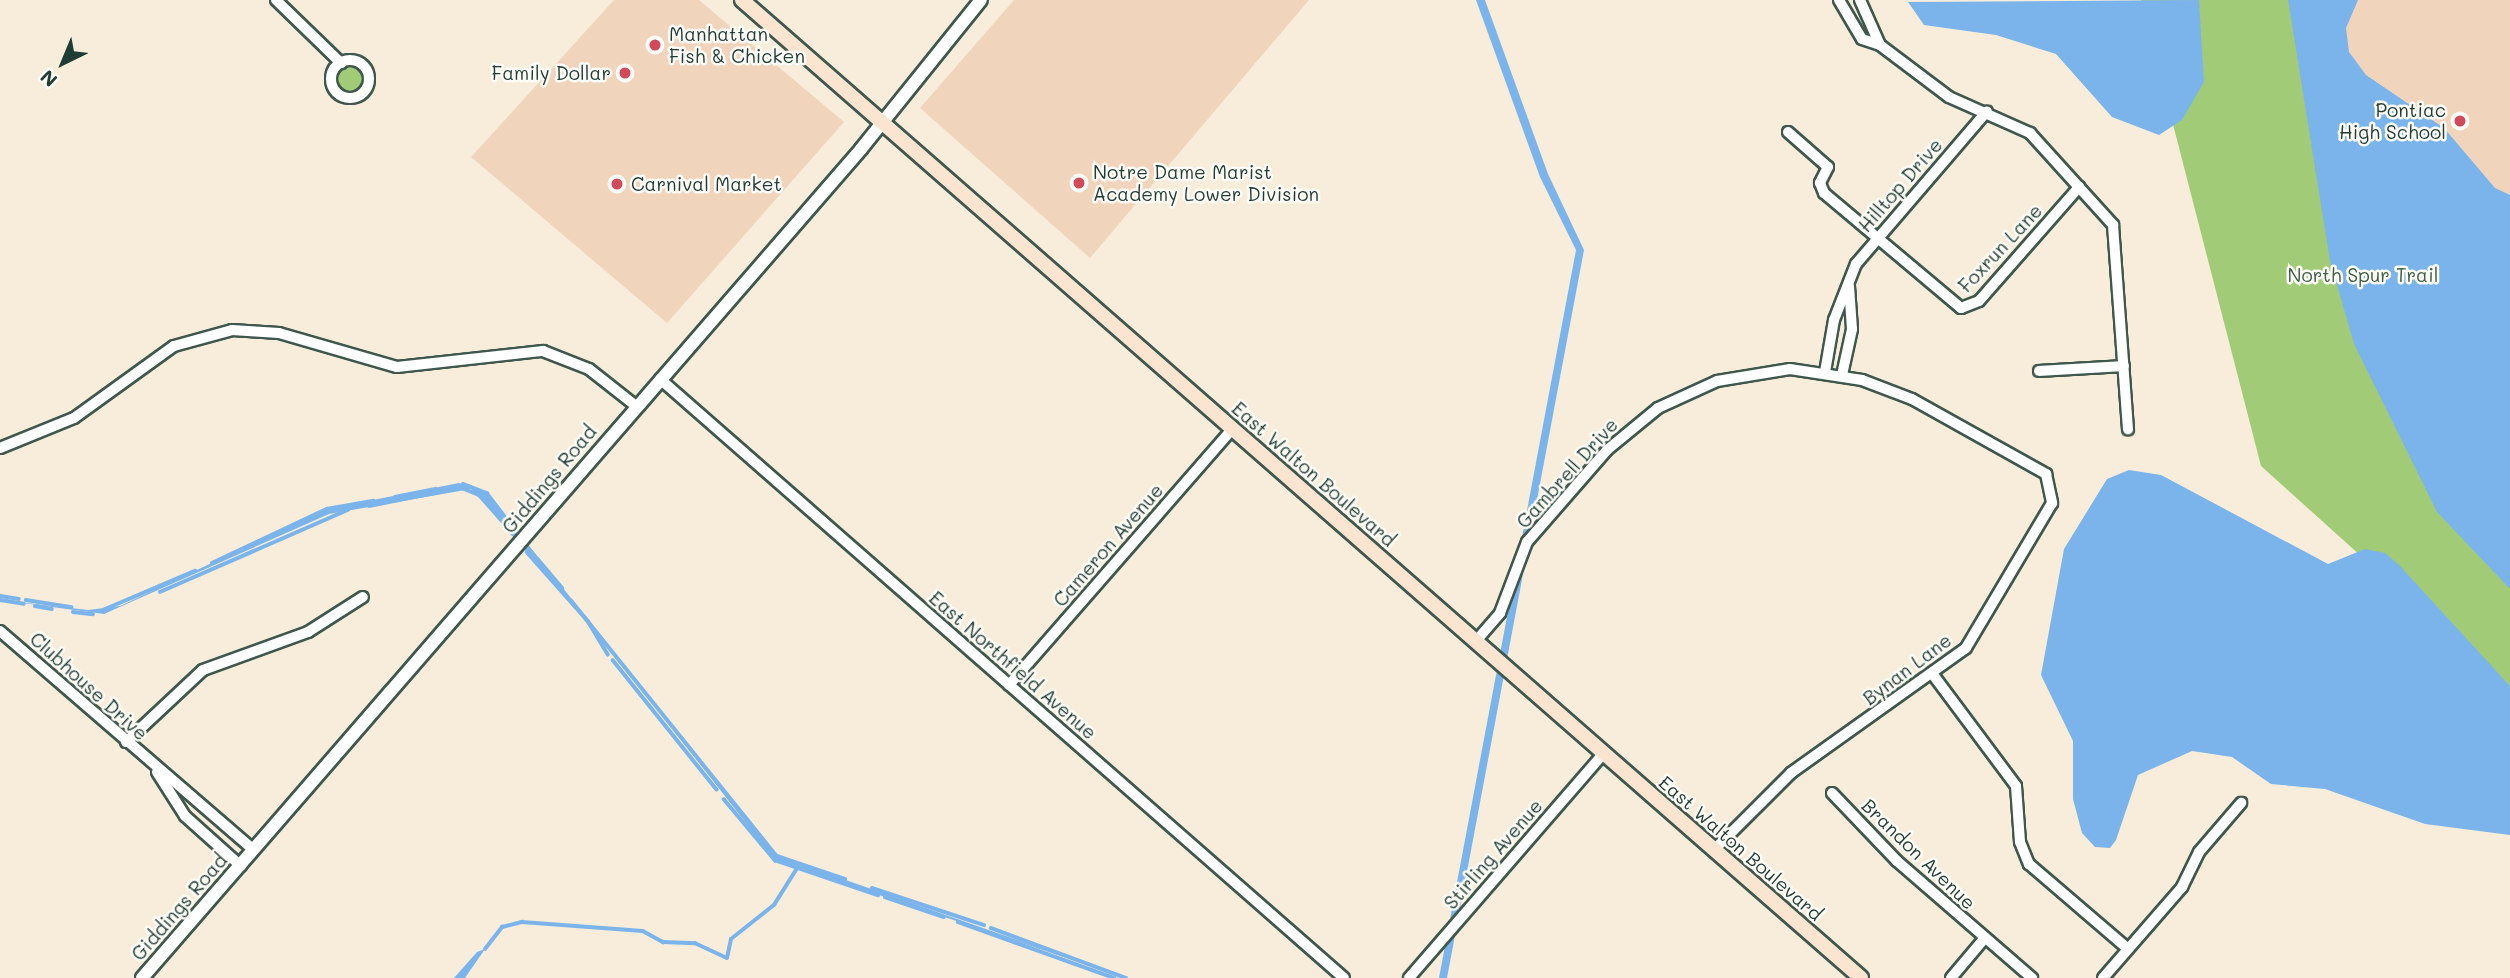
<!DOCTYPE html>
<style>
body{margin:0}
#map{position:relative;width:2510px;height:978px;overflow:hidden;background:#f7edda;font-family:Mali,sans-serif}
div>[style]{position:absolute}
.built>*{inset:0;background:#f0d5bc}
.green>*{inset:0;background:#a2cb77}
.round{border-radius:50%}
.water>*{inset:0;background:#7bb4eb}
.stream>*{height:3.5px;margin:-1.75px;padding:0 1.75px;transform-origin:1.75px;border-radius:1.75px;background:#7bb4eb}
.roads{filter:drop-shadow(2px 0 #3f574d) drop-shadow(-2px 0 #3f574d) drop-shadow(0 2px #3f574d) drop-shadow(0 -2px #3f574d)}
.minor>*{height:10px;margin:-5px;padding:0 5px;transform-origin:5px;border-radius:5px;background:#fff}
.minor>.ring{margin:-5px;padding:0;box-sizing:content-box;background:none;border:10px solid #fff;border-radius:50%}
.tertiary>*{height:12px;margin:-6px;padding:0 6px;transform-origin:6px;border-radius:6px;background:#fff}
.secondary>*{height:14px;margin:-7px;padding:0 7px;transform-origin:7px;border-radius:7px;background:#fce5d0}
.dots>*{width:19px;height:19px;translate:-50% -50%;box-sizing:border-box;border:4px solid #fdfcf7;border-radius:50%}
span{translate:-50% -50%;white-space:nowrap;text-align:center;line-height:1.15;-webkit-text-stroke:5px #fdfcf7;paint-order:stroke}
.poi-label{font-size:19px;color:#1f3d34}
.left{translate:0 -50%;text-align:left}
.right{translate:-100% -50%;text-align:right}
.street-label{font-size:19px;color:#1f3d34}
.park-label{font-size:19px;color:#406045}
.north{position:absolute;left:28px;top:28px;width:70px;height:70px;-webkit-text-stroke:5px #fdfcf7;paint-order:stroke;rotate:223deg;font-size:19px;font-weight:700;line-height:28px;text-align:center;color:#1f3d34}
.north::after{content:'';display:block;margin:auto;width:24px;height:32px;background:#1f3d34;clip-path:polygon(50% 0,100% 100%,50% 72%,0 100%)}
</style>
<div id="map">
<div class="built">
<i style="clip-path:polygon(614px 0,699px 0,844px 122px,667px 323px,471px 157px)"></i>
<i style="clip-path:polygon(1014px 0,1309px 0,1090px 258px,920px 108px)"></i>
<i style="clip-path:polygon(2305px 0,2510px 0,2510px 207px,2310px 36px)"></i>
</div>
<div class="green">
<i style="clip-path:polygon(2141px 0,2305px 0,2510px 577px,2510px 708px,2431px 619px,2261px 466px)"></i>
<i class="round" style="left:338px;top:67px;width:24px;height:24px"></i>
</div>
<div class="water">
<i style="clip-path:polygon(1476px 0,1485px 0,1548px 174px,1584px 250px,1447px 978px,1439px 978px,1576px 250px,1540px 177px)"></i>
<i style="clip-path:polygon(2199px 0,2204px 82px,2182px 120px,2159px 135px,2112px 117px,2056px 54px,1996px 35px,1924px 25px,1908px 2px)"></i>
<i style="clip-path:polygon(2288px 0,2358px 0,2346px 28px,2349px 52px,2366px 75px,2444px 128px,2495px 188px,2510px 195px,2510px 589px,2437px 512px,2354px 344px,2330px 261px)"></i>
<i style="clip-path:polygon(2129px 470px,2161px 475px,2328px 564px,2365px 549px,2385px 553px,2399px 565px,2510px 686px,2510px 835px,2425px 824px,2325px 789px,2271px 784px,2232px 757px,2192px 751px,2138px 775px,2116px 840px,2110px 848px,2095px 847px,2082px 833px,2073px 799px,2073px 741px,2041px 675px,2064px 549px,2107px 479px)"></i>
<i style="clip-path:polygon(459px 483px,487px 493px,777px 856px,1126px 978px,775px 860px,588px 621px,471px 489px,329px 514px,104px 614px,0 600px,88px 610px,120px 606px,327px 509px)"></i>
<i style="clip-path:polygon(485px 949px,465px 978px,454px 978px,477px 952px)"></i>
</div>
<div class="stream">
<i style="left:463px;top:484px;width:26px;rotate:21deg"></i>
<i style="left:487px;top:493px;width:48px;rotate:52.7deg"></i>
<i style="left:462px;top:488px;width:24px;rotate:22deg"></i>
<i style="left:484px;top:497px;width:20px;rotate:53deg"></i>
<i style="left:395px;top:497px;width:41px;rotate:-11.3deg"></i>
<i style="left:369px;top:506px;width:76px;rotate:-11.3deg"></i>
<i style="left:501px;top:519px;width:19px;rotate:51deg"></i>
<i style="left:527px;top:552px;width:92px;rotate:48.5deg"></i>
<i style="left:588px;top:621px;width:39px;rotate:59deg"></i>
<i style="left:538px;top:559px;width:38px;rotate:50deg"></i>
<i style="left:212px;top:563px;width:127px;rotate:-25.2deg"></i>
<i style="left:327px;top:509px;width:47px;rotate:-9.9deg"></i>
<i style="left:160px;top:592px;width:205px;rotate:-23.6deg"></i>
<i style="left:0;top:596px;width:19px;rotate:9deg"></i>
<i style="left:0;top:600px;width:24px;rotate:9deg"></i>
<i style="left:26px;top:600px;width:46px;rotate:8.8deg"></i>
<i style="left:571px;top:600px;width:329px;rotate:51.2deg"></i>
<i style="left:777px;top:856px;width:72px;rotate:18.7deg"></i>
<i style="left:35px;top:606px;width:17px;rotate:10deg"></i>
<i style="left:103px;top:610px;width:100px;rotate:-23deg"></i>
<i style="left:73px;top:612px;width:20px;rotate:6deg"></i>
<i style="left:613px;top:660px;width:166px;rotate:51.3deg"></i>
<i style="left:724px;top:799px;width:80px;rotate:50.1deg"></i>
<i style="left:775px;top:860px;width:109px;rotate:18.8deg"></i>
<i style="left:872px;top:888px;width:118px;rotate:18.3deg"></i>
<i style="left:885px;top:897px;width:62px;rotate:18.7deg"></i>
<i style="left:958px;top:922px;width:166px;rotate:19.7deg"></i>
<i style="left:991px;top:928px;width:144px;rotate:20.3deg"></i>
<i style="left:485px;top:949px;width:28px;rotate:-52deg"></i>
<i style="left:502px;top:927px;width:21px;rotate:-14deg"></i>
<i style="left:522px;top:922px;width:121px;rotate:4.3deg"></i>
<i style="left:643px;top:931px;width:23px;rotate:29deg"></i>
<i style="left:663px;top:942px;width:32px;rotate:2deg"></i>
<i style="left:695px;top:943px;width:35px;rotate:25deg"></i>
<i style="left:727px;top:958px;width:19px;rotate:-78deg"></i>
<i style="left:731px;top:939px;width:55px;rotate:-38.3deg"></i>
<i style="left:774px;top:905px;width:41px;rotate:-57.8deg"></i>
</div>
<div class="roads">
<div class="minor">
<i style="left:276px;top:0;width:91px;rotate:44.1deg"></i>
<i style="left:1839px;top:0;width:45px;rotate:59.5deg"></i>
<i style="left:1862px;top:39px;width:19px;rotate:18deg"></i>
<i style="left:1880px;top:45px;width:86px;rotate:37deg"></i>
<i style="left:1949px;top:97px;width:89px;rotate:24deg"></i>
<i style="left:2030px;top:133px;width:124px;rotate:47.9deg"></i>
<i style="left:2113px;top:225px;width:205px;rotate:85.8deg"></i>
<i style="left:1860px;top:0;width:49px;rotate:66deg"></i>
<i class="ring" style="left:331px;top:60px;width:28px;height:28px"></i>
<i style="left:1788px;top:132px;width:53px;rotate:41.2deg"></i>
<i style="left:1828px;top:167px;width:18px;rotate:117deg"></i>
<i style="left:1820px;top:183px;width:11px;rotate:68deg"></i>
<i style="left:1824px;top:193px;width:179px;rotate:40deg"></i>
<i style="left:1961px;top:308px;width:19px;rotate:-21deg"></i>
<i style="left:1979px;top:301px;width:152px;rotate:-48.7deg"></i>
<i style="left:2039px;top:371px;width:85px;rotate:-3.4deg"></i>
<i style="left:1825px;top:372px;width:53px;rotate:-80.2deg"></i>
<i style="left:1834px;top:320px;width:60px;rotate:-68.6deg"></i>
<i style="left:1856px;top:264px;width:201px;rotate:-49.4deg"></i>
<i style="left:1842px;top:375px;width:47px;rotate:-77.7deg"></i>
<i style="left:1852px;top:329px;width:43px;rotate:-94deg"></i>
<i style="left:660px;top:379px;width:909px;rotate:41.21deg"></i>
<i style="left:0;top:448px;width:80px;rotate:-22.1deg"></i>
<i style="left:74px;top:418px;width:123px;rotate:-35.8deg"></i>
<i style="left:174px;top:346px;width:60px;rotate:-15.4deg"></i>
<i style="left:232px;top:330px;width:47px;rotate:3.7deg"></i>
<i style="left:279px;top:333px;width:123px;rotate:16.1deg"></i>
<i style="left:397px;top:367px;width:147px;rotate:-6.3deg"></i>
<i style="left:543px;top:351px;width:49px;rotate:21.4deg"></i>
<i style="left:589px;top:369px;width:60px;rotate:38.2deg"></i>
<i style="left:0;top:631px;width:335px;rotate:40.8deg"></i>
<i style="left:1476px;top:641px;width:37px;rotate:-49deg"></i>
<i style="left:1500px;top:613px;width:76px;rotate:-69.2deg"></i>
<i style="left:1527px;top:542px;width:122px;rotate:-49deg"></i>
<i style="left:1607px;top:450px;width:66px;rotate:-39.5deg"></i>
<i style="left:1658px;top:408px;width:65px;rotate:-24.6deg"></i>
<i style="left:1717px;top:381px;width:74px;rotate:-9.3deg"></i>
<i style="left:1790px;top:369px;width:73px;rotate:8.7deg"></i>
<i style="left:1862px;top:380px;width:53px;rotate:20.8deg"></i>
<i style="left:1912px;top:399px;width:154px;rotate:29.2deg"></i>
<i style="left:2046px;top:474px;width:30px;rotate:78deg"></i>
<i style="left:2052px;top:503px;width:169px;rotate:120.7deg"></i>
<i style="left:1966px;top:648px;width:215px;rotate:144.5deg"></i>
<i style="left:1791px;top:773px;width:109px;rotate:135deg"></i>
<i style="left:1934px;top:676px;width:137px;rotate:53.3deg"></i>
<i style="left:2016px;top:786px;width:56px;rotate:85.9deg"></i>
<i style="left:2020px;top:842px;width:24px;rotate:68deg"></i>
<i style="left:2029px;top:864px;width:130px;rotate:40.6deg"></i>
<i style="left:1009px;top:685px;width:341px;rotate:-48.9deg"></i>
<i style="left:126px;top:742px;width:105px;rotate:-43.1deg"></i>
<i style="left:203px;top:670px;width:112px;rotate:-19.9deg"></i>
<i style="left:308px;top:632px;width:65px;rotate:-32.5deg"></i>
<i style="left:157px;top:772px;width:52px;rotate:57.5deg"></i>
<i style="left:185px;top:816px;width:75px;rotate:41.8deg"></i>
<i style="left:1832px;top:793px;width:94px;rotate:46.3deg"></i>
<i style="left:1897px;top:861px;width:179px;rotate:40.9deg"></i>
<i style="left:1409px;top:978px;width:298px;rotate:-49.1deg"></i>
<i style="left:1951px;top:978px;width:51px;rotate:-49.8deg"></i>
<i style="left:2103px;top:978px;width:121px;rotate:-49deg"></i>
<i style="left:2182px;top:887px;width:39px;rotate:-64deg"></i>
<i style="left:2199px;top:852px;width:65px;rotate:-49.4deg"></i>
</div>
<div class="tertiary">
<i style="left:142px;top:978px;width:1097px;rotate:-49.06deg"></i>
<i style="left:861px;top:149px;width:191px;rotate:-51.2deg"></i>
</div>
<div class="secondary">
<i style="left:742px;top:0;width:1486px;rotate:41.15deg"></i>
</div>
</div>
<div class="dots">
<i style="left:655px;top:45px;background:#d1495b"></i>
<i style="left:625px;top:73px;background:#d1495b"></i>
<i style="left:2460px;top:121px;background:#d1495b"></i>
<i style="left:1079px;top:183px;background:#d1495b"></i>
<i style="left:617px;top:184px;background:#d1495b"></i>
</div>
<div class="poi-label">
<span class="left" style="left:669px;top:45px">Manhattan<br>Fish &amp; Chicken</span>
<span class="right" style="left:611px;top:73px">Family Dollar</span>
<span class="right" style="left:2446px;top:121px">Pontiac<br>High School</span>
<span class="left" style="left:1093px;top:183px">Notre Dame Marist<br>Academy Lower Division</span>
<span class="left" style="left:631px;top:184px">Carnival Market</span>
</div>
<div class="street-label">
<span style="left:1900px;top:185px;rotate:-49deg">Hilltop Drive</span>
<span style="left:2000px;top:248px;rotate:-47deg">Foxrun Lane</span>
<span style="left:1567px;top:473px;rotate:-48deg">Gambrell Drive</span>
<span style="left:1314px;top:474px;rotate:41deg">East Walton Boulevard</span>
<span style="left:549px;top:479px;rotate:-50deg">Giddings Road</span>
<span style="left:1108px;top:545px;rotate:-49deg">Cameron Avenue</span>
<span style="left:1013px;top:665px;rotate:41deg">East Northfield Avenue</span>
<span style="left:1907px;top:669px;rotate:-37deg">Bynan Lane</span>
<span style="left:89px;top:686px;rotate:42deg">Clubhouse Drive</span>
<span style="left:1741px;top:848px;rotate:41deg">East Walton Boulevard</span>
<span style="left:1493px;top:854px;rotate:-49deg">Stirling Avenue</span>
<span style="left:1919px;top:854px;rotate:44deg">Brandon Avenue</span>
<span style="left:179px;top:907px;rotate:-49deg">Giddings Road</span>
</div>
<div class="park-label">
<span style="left:2363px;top:275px">North Spur Trail</span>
</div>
<div class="north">N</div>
</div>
